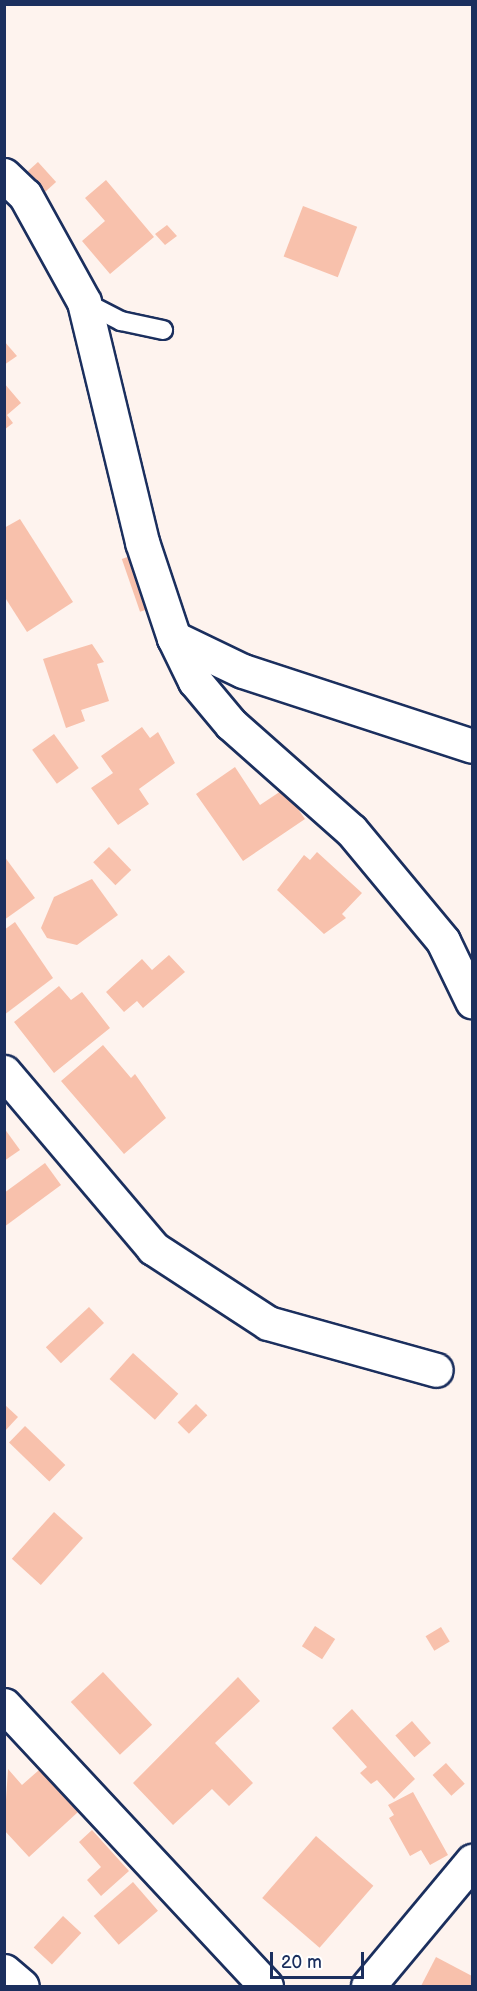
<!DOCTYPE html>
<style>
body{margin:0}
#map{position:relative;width:477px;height:1991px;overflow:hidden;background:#fef3ee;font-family:"Balsamiq Sans",sans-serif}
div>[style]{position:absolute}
.building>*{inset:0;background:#f8c1ac;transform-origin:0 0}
.roads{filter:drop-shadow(2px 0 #1b2f5e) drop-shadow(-2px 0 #1b2f5e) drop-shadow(0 2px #1b2f5e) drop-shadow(0 -2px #1b2f5e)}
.service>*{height:18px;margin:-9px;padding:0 9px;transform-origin:9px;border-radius:9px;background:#fff}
.minor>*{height:33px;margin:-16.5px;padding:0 16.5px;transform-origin:16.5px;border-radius:16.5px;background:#fff}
.tertiary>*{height:33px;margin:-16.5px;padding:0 16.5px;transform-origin:16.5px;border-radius:16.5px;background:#fff}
span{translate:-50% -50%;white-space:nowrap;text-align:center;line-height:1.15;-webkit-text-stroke:6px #fff;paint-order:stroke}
.frame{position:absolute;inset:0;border:6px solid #1b2f5e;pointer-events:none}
.scale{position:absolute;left:270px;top:1952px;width:94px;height:27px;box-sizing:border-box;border:3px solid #1b2f5e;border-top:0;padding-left:8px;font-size:18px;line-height:21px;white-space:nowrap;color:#1b2f5e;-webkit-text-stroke:4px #fff;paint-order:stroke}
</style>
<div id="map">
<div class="building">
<i style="left:38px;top:162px;width:27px;height:19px;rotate:48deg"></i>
<i style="clip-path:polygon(106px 180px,154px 237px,110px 274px,82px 241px,105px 221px,85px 198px)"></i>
<i style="left:303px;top:206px;width:58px;height:54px;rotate:21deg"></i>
<i style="clip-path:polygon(167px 225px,177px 236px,165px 245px,155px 234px)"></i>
<i style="clip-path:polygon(4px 341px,17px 356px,4px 365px)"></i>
<i style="clip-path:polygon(4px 383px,21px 403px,7px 415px,13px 423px,4px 430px)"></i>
<i style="clip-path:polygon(20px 519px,73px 602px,27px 632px,4px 596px,4px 528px)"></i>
<i style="left:136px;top:554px;width:56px;height:15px;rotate:71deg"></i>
<i style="clip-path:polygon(92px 644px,104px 662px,97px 664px,109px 701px,81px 710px,85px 721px,66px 728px,43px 659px)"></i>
<i style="clip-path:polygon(142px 727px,150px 738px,158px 732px,175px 763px,139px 789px,149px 804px,118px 825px,91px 788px,113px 773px,101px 756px)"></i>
<i style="left:54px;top:734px;width:42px;height:27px;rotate:54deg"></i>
<i style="clip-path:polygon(235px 767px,260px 805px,284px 789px,305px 819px,243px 861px,196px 794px)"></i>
<i style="left:109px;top:847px;width:32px;height:22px;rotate:46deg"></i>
<i style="clip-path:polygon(317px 852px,362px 893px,342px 914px,346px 918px,324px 934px,277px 890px,304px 855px,310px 860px)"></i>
<i style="clip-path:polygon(4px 856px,35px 898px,4px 920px)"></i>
<i style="clip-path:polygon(92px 879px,118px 915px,77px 945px,47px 938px,41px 928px,54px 897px)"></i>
<i style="clip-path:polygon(15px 922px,53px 978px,4px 1015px,4px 930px)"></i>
<i style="clip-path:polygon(169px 955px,185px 972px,143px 1008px,137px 1001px,124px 1012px,106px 992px,142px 959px,152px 970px)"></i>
<i style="clip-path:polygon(59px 986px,71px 1000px,82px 992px,110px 1028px,54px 1073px,14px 1022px)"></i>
<i style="clip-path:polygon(103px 1045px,131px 1078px,135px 1074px,166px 1118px,124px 1154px,61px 1081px)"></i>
<i style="clip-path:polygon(4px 1128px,20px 1150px,4px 1161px)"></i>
<i style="clip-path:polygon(45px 1163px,61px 1185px,4px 1227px,4px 1193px)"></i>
<i style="left:89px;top:1307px;width:22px;height:59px;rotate:47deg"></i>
<i style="left:133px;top:1353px;width:61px;height:35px;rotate:42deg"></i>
<i style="clip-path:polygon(4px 1404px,18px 1417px,4px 1432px)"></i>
<i style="left:196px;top:1404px;width:16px;height:26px;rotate:45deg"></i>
<i style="left:25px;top:1426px;width:56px;height:23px;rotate:44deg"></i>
<i style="left:54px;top:1512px;width:39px;height:63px;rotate:42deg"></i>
<i style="left:315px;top:1626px;width:24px;height:24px;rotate:33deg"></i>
<i style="left:441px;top:1627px;width:17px;height:18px;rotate:59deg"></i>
<i style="left:103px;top:1672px;width:72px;height:44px;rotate:47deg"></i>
<i style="clip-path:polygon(238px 1677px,260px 1701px,215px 1743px,253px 1783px,229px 1806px,212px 1789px,173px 1825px,133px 1783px)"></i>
<i style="clip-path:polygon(352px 1709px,415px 1779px,394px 1799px,377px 1780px,371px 1784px,360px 1773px,367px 1767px,332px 1728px)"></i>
<i style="left:412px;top:1721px;width:29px;height:22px;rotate:49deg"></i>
<i style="left:446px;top:1763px;width:28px;height:18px;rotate:48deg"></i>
<i style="clip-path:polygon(8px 1769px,22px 1785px,39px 1770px,78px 1812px,29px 1857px,4px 1830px)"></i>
<i style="clip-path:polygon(413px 1792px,448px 1855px,430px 1865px,421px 1850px,410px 1856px,389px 1818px,394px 1815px,388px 1805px)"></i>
<i style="clip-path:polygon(92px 1830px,129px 1871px,101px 1896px,87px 1880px,101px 1867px,79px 1842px)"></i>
<i style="left:316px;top:1836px;width:76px;height:82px;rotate:41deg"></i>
<i style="left:133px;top:1882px;width:38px;height:52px;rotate:49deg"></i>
<i style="left:63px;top:1916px;width:25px;height:43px;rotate:43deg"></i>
<i style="clip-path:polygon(436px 1957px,472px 1976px,472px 1986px,421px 1986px)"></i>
</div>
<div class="roads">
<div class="service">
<i style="left:84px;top:302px;width:42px;rotate:27.2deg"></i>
<i style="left:121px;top:321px;width:43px;rotate:12.1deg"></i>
</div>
<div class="minor">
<i style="left:4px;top:175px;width:29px;rotate:44deg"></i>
<i style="left:25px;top:195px;width:122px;rotate:61.1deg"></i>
<i style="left:84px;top:302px;width:247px;rotate:76.4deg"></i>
<i style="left:142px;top:542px;width:101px;rotate:71.6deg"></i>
<i style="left:174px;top:638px;width:48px;rotate:64deg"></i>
<i style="left:195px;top:681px;width:56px;rotate:50.1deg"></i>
<i style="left:231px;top:724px;width:160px;rotate:41.5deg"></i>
<i style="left:351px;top:830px;width:144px;rotate:50.3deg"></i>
<i style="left:443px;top:941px;width:67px;rotate:64.2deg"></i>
<i style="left:174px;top:638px;width:76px;rotate:25.6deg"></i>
<i style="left:243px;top:671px;width:241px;rotate:18.1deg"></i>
<i style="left:4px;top:1072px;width:231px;rotate:49.7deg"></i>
<i style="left:153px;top:1248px;width:137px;rotate:33.1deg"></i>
<i style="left:268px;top:1323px;width:174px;rotate:15.6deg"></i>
<i style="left:4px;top:1705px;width:384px;rotate:47deg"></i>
<i style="left:368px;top:1986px;width:163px;rotate:-50.2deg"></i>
</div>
<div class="tertiary">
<i style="left:4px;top:1971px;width:23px;rotate:40deg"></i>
</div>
</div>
<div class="frame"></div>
<div class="scale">20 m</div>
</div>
